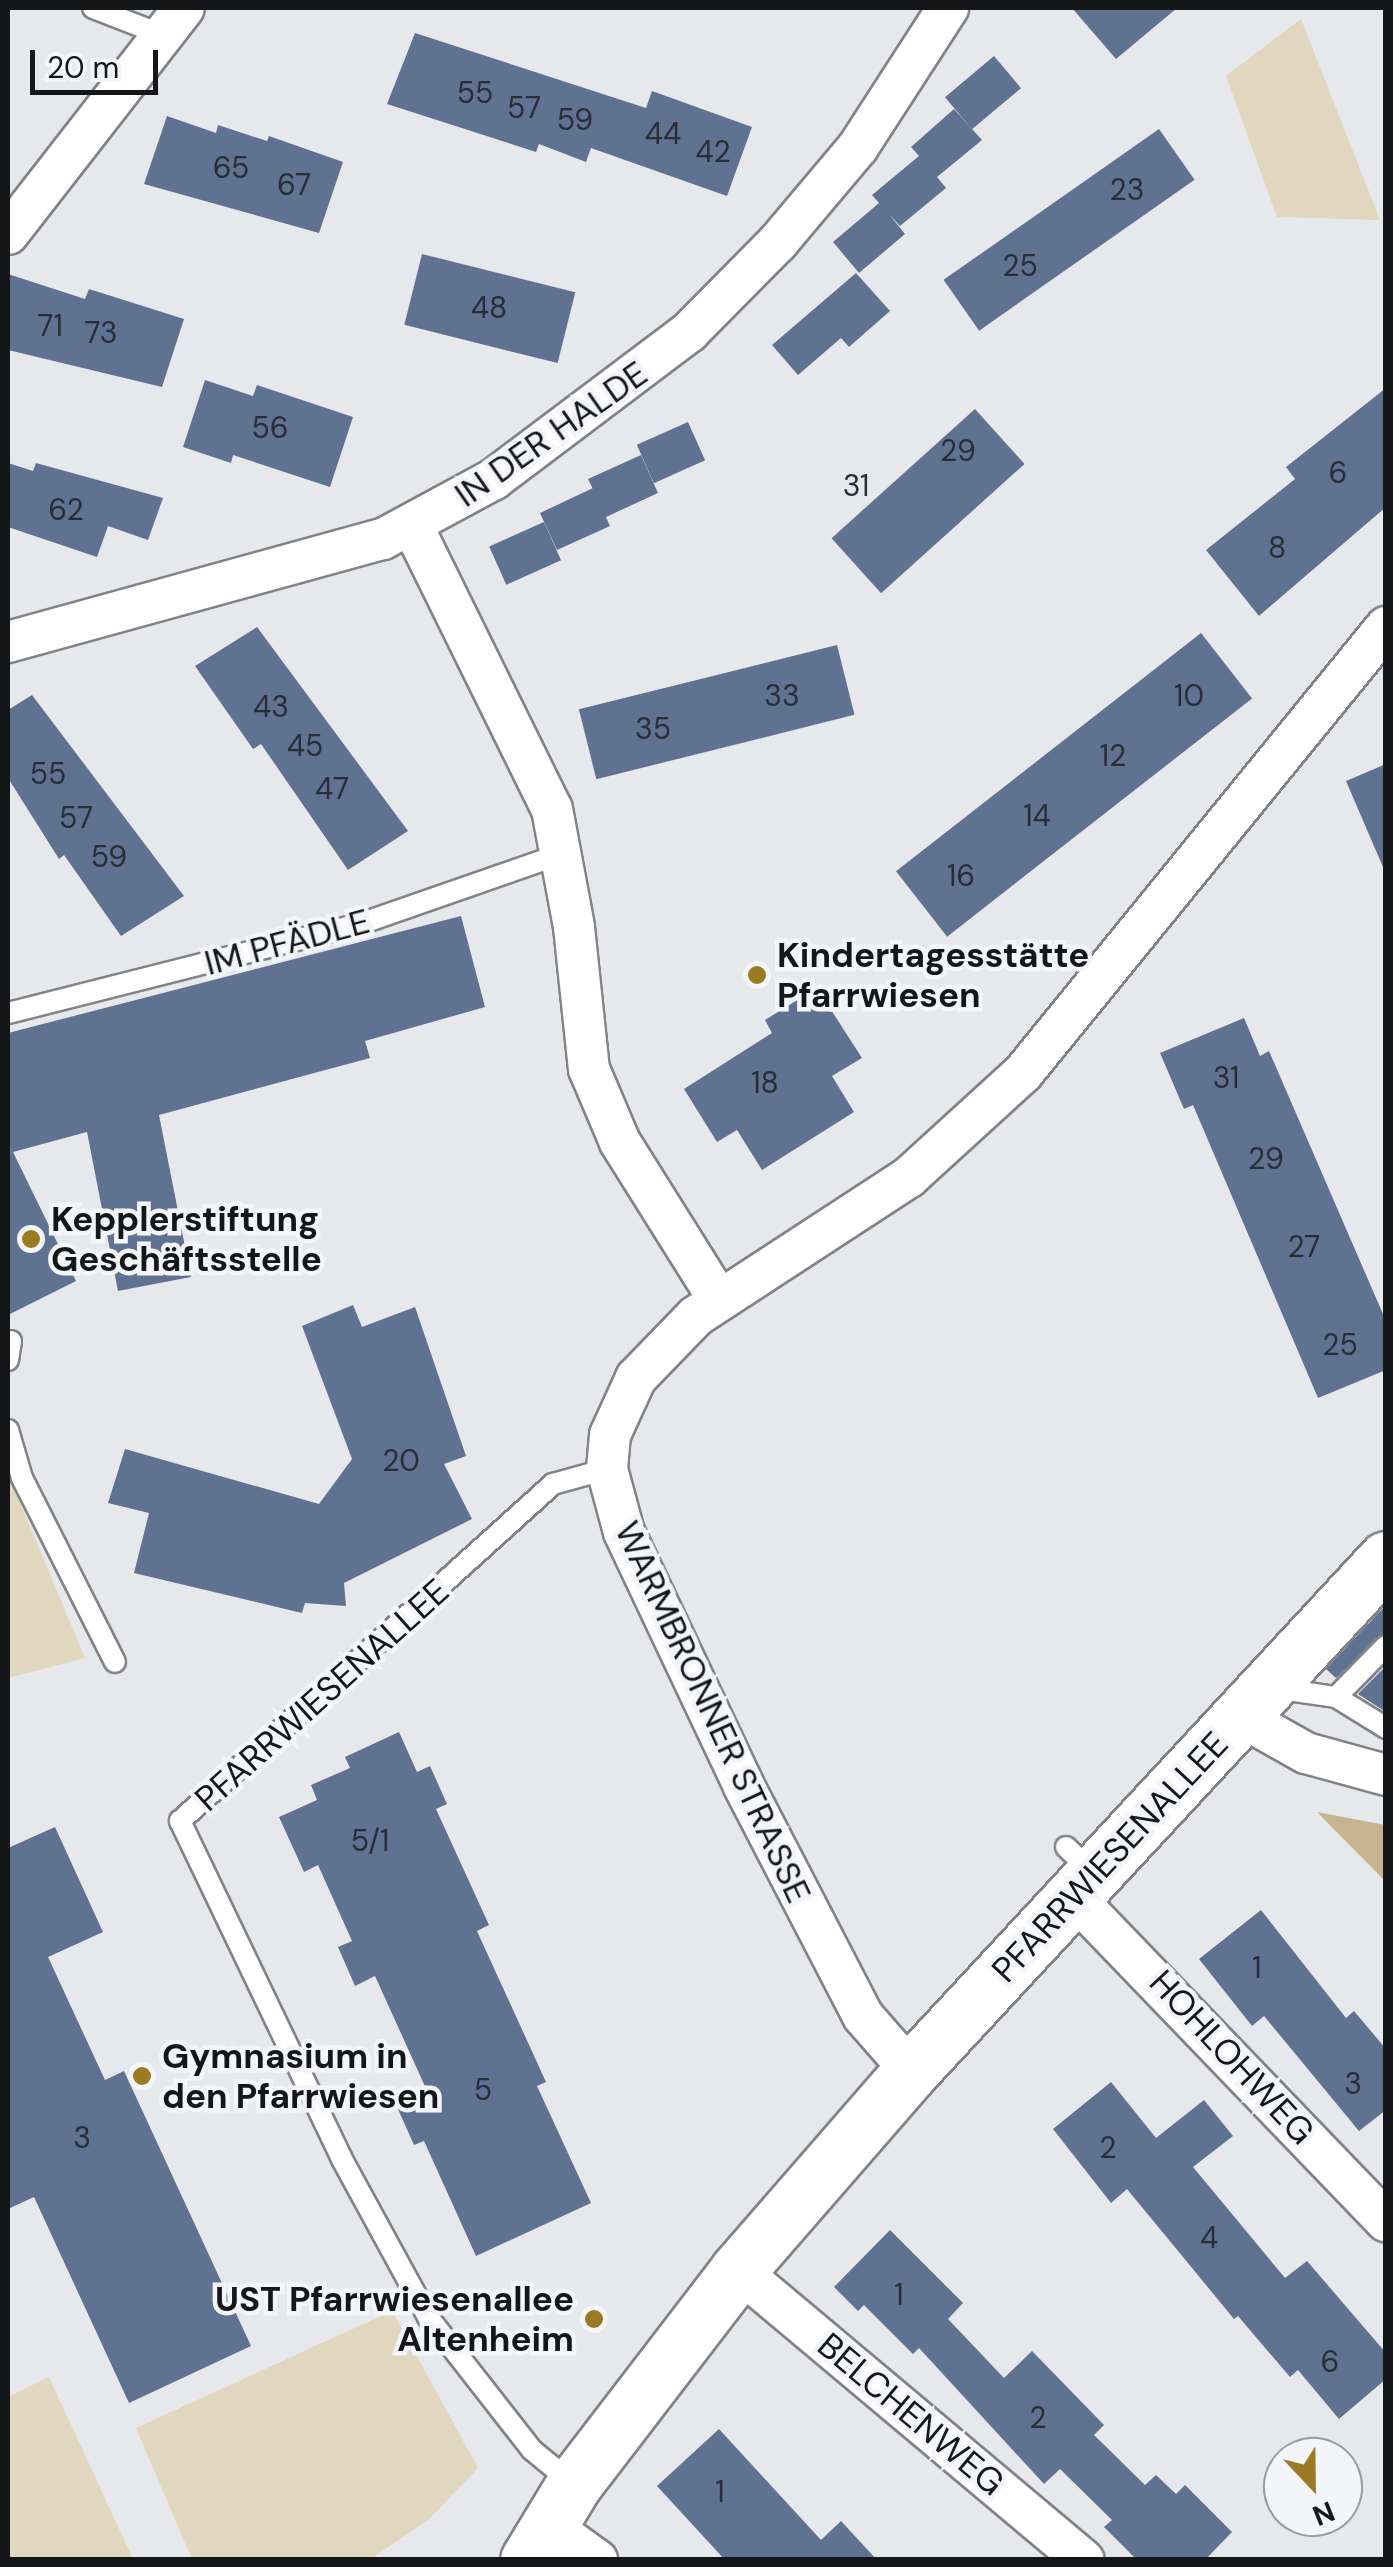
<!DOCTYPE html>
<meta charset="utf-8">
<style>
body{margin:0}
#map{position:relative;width:1393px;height:2567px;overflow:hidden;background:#e6e8eb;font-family:"DM Sans",sans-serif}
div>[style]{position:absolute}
.green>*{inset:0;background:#e1d6be}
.forest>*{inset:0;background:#c5b48f}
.building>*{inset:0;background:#607292;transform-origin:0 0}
.roads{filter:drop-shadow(2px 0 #818386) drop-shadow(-2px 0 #818386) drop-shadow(0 2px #818386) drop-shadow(0 -2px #818386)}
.service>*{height:20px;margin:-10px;padding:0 10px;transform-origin:10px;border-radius:10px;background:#fff}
.minor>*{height:40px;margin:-20px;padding:0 20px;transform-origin:20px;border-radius:20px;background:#fff}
.secondary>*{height:55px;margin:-27.5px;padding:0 27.5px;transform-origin:27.5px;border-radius:27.5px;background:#fff}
.dots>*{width:28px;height:28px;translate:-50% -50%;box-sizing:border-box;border:5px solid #f3f5f8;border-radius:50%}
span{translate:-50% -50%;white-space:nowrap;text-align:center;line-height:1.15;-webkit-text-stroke:9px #f3f5f8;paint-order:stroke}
.number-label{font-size:30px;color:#282d36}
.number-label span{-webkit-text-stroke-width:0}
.street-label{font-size:35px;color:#151617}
.poi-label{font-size:35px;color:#151617;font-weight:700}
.left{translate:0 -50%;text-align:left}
.right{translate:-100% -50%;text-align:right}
.frame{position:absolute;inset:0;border:10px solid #151617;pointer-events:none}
.north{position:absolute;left:1263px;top:2437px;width:100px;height:100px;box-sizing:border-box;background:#f3f5f8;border:2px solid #9a9c9e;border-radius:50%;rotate:158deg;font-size:28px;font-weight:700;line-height:40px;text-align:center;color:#151617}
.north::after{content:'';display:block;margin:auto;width:35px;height:45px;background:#9b7a24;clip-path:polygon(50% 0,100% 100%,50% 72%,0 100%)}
.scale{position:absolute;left:30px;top:50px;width:128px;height:45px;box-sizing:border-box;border:5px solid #151617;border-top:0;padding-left:12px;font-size:30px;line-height:35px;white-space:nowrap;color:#151617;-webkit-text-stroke:8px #f3f5f8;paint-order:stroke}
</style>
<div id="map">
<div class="green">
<i style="clip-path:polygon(1301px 19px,1380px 220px,1277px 217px,1226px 76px)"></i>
<i style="clip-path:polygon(8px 1474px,85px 1658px,8px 1678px)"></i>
<i style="clip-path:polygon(392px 2311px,478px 2468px,429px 2519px,371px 2559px,192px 2559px,136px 2428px)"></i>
<i style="clip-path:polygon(49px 2377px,133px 2559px,8px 2559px,8px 2397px)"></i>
</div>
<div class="forest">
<i style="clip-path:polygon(1317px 1812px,1385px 1825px,1385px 1881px)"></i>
</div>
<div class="building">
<i style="clip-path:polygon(1072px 8px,1177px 8px,1116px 59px)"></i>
<i style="clip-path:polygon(415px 33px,646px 108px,652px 91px,752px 127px,727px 196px,591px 148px,586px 162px,539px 144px,536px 152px,387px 104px)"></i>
<i style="left:994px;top:56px;width:42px;height:64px;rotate:50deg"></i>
<i style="clip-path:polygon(954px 109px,982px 140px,937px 177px,946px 188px,900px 226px,889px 214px,905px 234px,859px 273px,833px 242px,879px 203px,872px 195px,919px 156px,911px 147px)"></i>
<i style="clip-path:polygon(167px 116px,216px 133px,218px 125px,267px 141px,269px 136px,343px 162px,319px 233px,144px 184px)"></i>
<i style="left:1159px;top:129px;width:62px;height:263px;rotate:55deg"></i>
<i style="left:422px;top:254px;width:158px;height:73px;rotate:14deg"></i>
<i style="clip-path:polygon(856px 273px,890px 311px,849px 347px,841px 338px,798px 375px,772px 345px)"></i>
<i style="clip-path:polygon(8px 274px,85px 299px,89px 289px,184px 319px,162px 387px,8px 350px)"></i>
<i style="clip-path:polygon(205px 380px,253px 396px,257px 385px,353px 417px,330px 487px,233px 455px,231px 463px,183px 447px)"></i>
<i style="clip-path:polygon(1386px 388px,1386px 507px,1259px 616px,1206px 550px,1295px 479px,1286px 467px)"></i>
<i style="left:975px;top:409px;width:74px;height:193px;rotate:48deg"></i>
<i style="left:688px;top:422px;width:42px;height:56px;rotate:66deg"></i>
<i style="clip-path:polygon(641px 455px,658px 493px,606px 517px,610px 526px,557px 550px,540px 513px,593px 488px,602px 508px,588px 479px)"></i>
<i style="clip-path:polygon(8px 463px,33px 471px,36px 463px,163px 498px,148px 540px,108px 526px,97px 557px,8px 527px)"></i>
<i style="left:544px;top:522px;width:42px;height:60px;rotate:66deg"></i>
<i style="clip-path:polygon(257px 627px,408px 831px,348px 870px,261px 744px,253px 749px,195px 666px)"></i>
<i style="left:1201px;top:633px;width:83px;height:387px;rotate:52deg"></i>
<i style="left:837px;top:645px;width:72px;height:266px;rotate:76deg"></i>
<i style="clip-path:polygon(32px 695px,184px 896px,121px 936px,64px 855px,59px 859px,8px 778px,8px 710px)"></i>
<i style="clip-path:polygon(1386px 764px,1386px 874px,1346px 781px)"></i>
<i style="clip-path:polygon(461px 916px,485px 1007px,365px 1041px,370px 1058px,159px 1115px,191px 1277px,118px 1291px,87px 1132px,13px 1152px,76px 1281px,8px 1315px,8px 1033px)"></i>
<i style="clip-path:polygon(817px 988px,862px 1058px,832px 1076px,854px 1112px,762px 1170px,737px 1130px,717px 1142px,684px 1089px,772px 1033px,765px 1020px)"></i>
<i style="clip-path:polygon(1244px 1018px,1260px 1056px,1269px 1051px,1386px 1321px,1386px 1370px,1318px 1398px,1193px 1105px,1184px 1109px,1160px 1053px)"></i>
<i style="clip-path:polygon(353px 1305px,362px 1327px,415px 1307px,466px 1456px,444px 1464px,472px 1519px,344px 1583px,346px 1606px,305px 1603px,302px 1613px,134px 1573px,149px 1513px,108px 1503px,125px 1449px,319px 1504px,352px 1459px,302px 1326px)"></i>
<i style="clip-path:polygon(1386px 1605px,1386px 1633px,1336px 1678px,1326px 1669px)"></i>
<i style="clip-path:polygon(1386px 1666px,1386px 1712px,1358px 1694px)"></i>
<i style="clip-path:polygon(399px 1732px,417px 1772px,430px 1766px,447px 1804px,436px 1809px,489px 1925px,477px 1931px,546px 2082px,537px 2086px,591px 2203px,476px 2256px,424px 2141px,414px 2145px,397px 2107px,428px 2093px,375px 1976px,355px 1986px,338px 1947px,352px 1941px,318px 1865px,304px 1872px,279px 1817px,317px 1800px,311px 1785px,350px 1768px,345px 1757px)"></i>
<i style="clip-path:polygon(55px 1827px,103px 1932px,48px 1957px,105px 2080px,124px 2071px,251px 2346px,129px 2403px,34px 2197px,8px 2209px,8px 1848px)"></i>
<i style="clip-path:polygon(1261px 1910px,1346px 2018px,1354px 2011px,1386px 2049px,1386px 2110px,1359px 2131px,1264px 2016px,1252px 2026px,1199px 1959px)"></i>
<i style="clip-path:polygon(1111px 2082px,1156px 2138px,1204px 2100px,1233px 2136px,1193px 2167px,1285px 2278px,1307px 2261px,1386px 2353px,1386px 2379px,1339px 2419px,1298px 2370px,1290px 2377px,1238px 2316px,1234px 2319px,1127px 2189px,1111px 2203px,1053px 2129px)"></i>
<i style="clip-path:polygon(890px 2230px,963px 2303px,948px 2319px,1004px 2378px,1032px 2351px,1104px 2425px,1094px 2435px,1145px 2485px,1156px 2475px,1176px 2494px,1185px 2485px,1232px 2532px,1205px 2560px,1137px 2560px,1104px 2527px,1112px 2520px,1060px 2469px,1044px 2484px,919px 2348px,913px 2354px,864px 2305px,858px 2311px,834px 2287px)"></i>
<i style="clip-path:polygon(719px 2429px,821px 2540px,841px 2521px,877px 2560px,725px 2560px,657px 2486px)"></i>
</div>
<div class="roads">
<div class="service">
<i style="left:93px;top:8px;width:72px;rotate:21.2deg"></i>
<i style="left:8px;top:1013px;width:366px;rotate:-14.2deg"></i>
<i style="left:363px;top:923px;width:210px;rotate:-19.2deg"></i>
<i style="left:8px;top:1360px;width:19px;rotate:-81deg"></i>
<i style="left:8px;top:1430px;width:50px;rotate:73.7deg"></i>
<i style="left:22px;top:1478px;width:206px;rotate:63.2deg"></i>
<i style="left:1274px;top:1688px;width:63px;rotate:8.3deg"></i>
<i style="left:1336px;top:1697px;width:59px;rotate:31.8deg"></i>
<i style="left:1336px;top:1697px;width:71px;rotate:-45.6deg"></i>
<i style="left:1066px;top:1847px;width:37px;rotate:44deg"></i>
<i style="left:571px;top:2482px;width:50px;rotate:-140.6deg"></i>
<i style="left:532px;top:2450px;width:169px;rotate:-128deg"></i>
<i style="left:428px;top:2317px;width:180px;rotate:-118.6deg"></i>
<i style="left:342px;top:2159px;width:375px;rotate:-115.6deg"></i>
<i style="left:180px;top:1821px;width:503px;rotate:-42.1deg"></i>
<i style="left:553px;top:1484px;width:56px;rotate:-15.5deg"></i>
</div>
<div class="minor">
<i style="left:8px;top:234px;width:286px;rotate:-52.1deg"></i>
<i style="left:413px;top:527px;width:314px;rotate:63.8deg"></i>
<i style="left:552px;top:809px;width:120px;rotate:79.4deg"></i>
<i style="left:574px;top:927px;width:143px;rotate:84deg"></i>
<i style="left:589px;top:1069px;width:79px;rotate:67deg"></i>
<i style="left:620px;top:1142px;width:186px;rotate:57.9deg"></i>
<i style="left:8px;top:642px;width:389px;rotate:-15.4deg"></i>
<i style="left:383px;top:539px;width:126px;rotate:-28.4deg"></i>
<i style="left:494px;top:479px;width:244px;rotate:-37deg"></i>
<i style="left:689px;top:332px;width:127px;rotate:-45.3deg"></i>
<i style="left:778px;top:242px;width:124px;rotate:-49.9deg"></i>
<i style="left:858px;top:147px;width:166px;rotate:-57.1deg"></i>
<i style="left:1240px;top:1716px;width:76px;rotate:29.3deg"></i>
<i style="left:1306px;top:1753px;width:83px;rotate:15.4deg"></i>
<i style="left:1074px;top:1897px;width:450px;rotate:46.1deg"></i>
<i style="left:911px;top:2071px;width:73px;rotate:-131.1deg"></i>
<i style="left:863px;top:2016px;width:259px;rotate:-117.4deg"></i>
<i style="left:744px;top:1786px;width:281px;rotate:-115.3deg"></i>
<i style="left:624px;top:1532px;width:65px;rotate:-105.1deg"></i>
<i style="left:607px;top:1469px;width:34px;rotate:-85deg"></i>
<i style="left:610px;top:1435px;width:63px;rotate:-65.5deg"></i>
<i style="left:636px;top:1378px;width:86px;rotate:-45.9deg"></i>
<i style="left:696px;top:1316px;width:254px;rotate:-33.1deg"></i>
<i style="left:909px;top:1177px;width:154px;rotate:-42.4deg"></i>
<i style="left:1023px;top:1073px;width:575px;rotate:-50.86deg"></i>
<i style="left:738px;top:2270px;width:451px;rotate:40deg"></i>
<i style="left:547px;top:2524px;width:62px;rotate:35.8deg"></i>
</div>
<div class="secondary">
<i style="left:528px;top:2560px;width:89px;rotate:-58.8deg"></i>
<i style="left:574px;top:2484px;width:270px;rotate:-52.5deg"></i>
<i style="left:738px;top:2270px;width:264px;rotate:-49deg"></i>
<i style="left:911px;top:2071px;width:698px;rotate:-47.15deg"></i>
</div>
</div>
<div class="dots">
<i style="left:757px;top:975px;background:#9b7a24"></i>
<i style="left:31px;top:1239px;background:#9b7a24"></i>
<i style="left:142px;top:2076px;background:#9b7a24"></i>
<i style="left:594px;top:2319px;background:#9b7a24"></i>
</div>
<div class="number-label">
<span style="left:475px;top:93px">55</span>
<span style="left:524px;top:108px">57</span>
<span style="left:575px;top:120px">59</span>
<span style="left:663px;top:134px">44</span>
<span style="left:713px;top:152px">42</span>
<span style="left:231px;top:168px">65</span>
<span style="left:294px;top:185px">67</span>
<span style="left:1127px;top:190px">23</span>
<span style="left:1020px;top:266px">25</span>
<span style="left:489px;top:308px">48</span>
<span style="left:50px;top:326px">71</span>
<span style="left:101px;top:333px">73</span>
<span style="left:270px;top:428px">56</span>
<span style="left:958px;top:451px">29</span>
<span style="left:1338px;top:473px">6</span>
<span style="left:856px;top:486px">31</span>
<span style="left:66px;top:510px">62</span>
<span style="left:1277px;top:548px">8</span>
<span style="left:782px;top:696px">33</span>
<span style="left:1189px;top:696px">10</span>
<span style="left:271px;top:707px">43</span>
<span style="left:653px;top:729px">35</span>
<span style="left:305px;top:746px">45</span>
<span style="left:1113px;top:756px">12</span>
<span style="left:48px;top:774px">55</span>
<span style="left:332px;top:789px">47</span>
<span style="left:1037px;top:816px">14</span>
<span style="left:76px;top:818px">57</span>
<span style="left:109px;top:857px">59</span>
<span style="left:961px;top:876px">16</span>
<span style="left:1226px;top:1078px">31</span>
<span style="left:765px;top:1083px">18</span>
<span style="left:1266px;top:1159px">29</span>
<span style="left:1304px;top:1247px">27</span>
<span style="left:1340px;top:1345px">25</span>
<span style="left:401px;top:1461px">20</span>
<span style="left:370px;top:1841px">5/1</span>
<span style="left:1257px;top:1968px">1</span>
<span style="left:1353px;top:2084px">3</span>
<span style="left:483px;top:2090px">5</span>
<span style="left:82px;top:2138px">3</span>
<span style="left:1108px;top:2148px">2</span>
<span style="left:1209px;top:2238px">4</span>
<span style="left:899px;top:2295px">1</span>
<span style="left:1330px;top:2362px">6</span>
<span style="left:1038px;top:2418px">2</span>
<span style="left:720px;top:2492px">1</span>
</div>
<div class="street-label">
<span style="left:551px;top:434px;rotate:-35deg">IN DER HALDE</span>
<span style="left:287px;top:942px;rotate:-15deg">IM PFÄDLE</span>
<span style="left:322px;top:1695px;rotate:-42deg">PFARRWIESENALLEE</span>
<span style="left:713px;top:1712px;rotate:65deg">WARMBRONNER STRASSE</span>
<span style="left:1110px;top:1857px;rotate:-47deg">PFARRWIESENALLEE</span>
<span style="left:1232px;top:2057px;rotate:47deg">HOHLOHWEG</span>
<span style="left:911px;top:2414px;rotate:40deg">BELCHENWEG</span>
</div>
<div class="poi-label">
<span class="left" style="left:777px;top:975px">Kindertagesstätte<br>Pfarrwiesen</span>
<span class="left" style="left:51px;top:1239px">Kepplerstiftung<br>Geschäftsstelle</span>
<span class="left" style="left:162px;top:2076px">Gymnasium in<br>den Pfarrwiesen</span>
<span class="right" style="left:574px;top:2319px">UST Pfarrwiesenallee<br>Altenheim</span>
</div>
<div class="frame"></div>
<div class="north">N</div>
<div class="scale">20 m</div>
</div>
